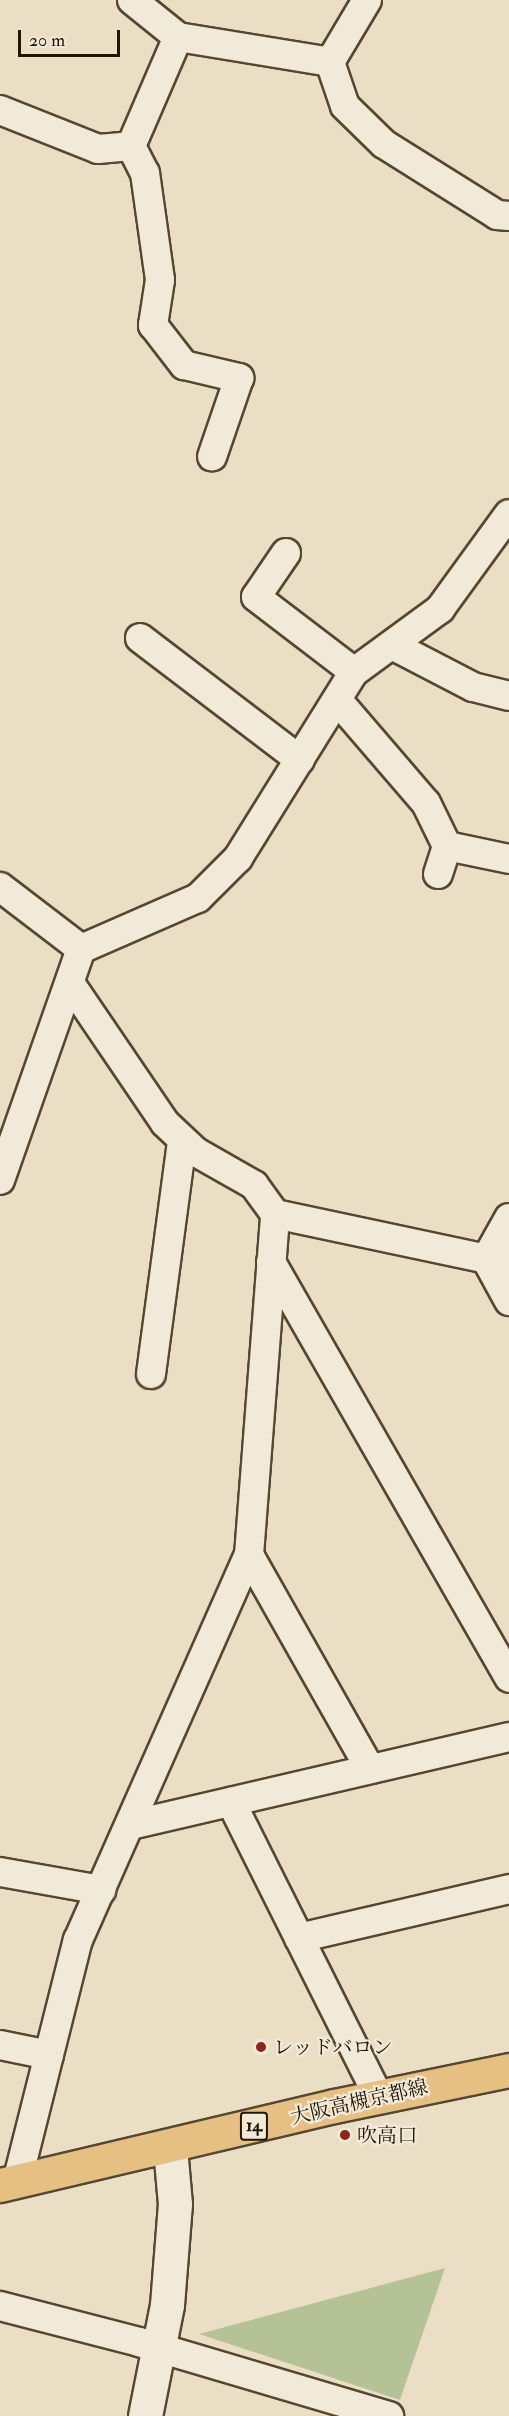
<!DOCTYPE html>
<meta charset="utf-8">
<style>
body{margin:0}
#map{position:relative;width:509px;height:2416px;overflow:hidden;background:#eadfc5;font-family:"IM FELL Double Pica","Noto Serif JP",serif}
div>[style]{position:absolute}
.green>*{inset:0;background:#b5c296}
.roads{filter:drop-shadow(2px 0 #564731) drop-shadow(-2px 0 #564731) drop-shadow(0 2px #564731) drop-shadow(0 -2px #564731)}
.street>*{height:28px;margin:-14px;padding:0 14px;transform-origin:14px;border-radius:14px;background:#f1ead9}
.secondary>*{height:33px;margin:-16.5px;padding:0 16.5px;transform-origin:16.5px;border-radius:16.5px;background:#f1ead9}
.primary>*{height:33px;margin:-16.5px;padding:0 16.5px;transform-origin:16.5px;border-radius:16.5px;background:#e5c082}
.dots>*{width:16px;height:16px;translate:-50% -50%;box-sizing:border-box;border:3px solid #f1ead9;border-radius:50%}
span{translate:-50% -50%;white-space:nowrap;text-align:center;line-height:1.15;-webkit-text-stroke:4.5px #f1ead9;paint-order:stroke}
.shield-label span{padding:2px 4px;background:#f1ead9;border:2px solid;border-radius:4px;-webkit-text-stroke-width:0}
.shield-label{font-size:18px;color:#251400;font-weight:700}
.poi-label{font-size:20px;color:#251400}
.left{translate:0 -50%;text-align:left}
.street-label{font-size:20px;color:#251400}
.scale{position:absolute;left:18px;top:30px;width:102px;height:27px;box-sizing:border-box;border:3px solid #251400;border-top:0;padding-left:8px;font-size:18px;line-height:21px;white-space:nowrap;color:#251400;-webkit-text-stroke:4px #f1ead9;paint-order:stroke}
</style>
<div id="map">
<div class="green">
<i style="clip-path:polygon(445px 2268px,400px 2400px,199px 2334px)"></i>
</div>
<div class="roads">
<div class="street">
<i style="left:132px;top:0;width:59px;rotate:38.8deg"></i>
<i style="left:178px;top:37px;width:154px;rotate:9.3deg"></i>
<i style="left:367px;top:0;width:72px;rotate:120.8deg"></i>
<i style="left:330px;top:62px;width:46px;rotate:71.2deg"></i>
<i style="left:345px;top:106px;width:54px;rotate:44.3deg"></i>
<i style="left:384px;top:144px;width:133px;rotate:32.1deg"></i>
<i style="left:497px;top:215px;width:12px;rotate:5deg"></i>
<i style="left:0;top:110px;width:105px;rotate:21.7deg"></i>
<i style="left:98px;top:149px;width:33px;rotate:-5deg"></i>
<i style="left:131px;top:146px;width:30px;rotate:63deg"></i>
<i style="left:145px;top:173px;width:108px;rotate:82deg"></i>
<i style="left:160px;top:280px;width:46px;rotate:98.8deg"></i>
<i style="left:153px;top:325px;width:51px;rotate:52.2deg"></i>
<i style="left:184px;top:365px;width:57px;rotate:13.3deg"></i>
<i style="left:239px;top:378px;width:83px;rotate:108.9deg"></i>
<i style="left:131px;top:146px;width:119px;rotate:-66.7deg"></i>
<i style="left:286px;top:553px;width:53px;rotate:124.3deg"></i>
<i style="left:256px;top:597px;width:123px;rotate:37.4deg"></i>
<i style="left:140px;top:638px;width:201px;rotate:37.3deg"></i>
<i style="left:394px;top:646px;width:89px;rotate:27.4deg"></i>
<i style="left:473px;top:687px;width:37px;rotate:14deg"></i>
<i style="left:339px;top:702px;width:133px;rotate:49.3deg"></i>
<i style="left:426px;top:803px;width:48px;rotate:64deg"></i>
<i style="left:447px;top:846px;width:63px;rotate:11.8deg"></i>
<i style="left:438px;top:874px;width:29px;rotate:-72deg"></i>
<i style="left:0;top:887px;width:102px;rotate:37.4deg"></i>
<i style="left:70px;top:983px;width:169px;rotate:55.8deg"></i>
<i style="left:165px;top:1123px;width:42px;rotate:43.1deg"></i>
<i style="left:196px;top:1152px;width:67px;rotate:29.6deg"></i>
<i style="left:254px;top:1185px;width:36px;rotate:54deg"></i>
<i style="left:275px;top:1214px;width:216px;rotate:12deg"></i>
<i style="left:486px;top:1259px;width:23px;rotate:-2deg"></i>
<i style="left:0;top:1180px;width:245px;rotate:-70.7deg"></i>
<i style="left:81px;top:949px;width:128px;rotate:-23.6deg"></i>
<i style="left:198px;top:898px;width:57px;rotate:-45deg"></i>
<i style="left:238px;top:858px;width:219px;rotate:-58.1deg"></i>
<i style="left:354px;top:672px;width:107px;rotate:-36.2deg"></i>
<i style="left:440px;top:609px;width:117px;rotate:-54deg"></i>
<i style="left:509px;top:1218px;width:47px;rotate:119.3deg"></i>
<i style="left:486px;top:1259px;width:48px;rotate:61.3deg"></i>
<i style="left:271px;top:1262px;width:479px;rotate:60.2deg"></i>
<i style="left:151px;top:1374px;width:234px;rotate:-82.4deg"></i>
<i style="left:249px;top:1555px;width:246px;rotate:60.5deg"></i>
<i style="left:231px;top:1802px;width:330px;rotate:63.4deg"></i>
<i style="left:131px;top:1825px;width:388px;rotate:-13.1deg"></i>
<i style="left:0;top:1872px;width:103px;rotate:10.1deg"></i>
<i style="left:299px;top:1938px;width:216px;rotate:-13.1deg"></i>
<i style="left:0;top:2045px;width:50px;rotate:11.5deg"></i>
<i style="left:17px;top:2182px;width:250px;rotate:-75.9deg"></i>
<i style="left:78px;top:1940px;width:421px;rotate:-66.1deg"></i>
<i style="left:249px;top:1555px;width:342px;rotate:-85.6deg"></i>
<i style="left:0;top:2306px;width:144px;rotate:14.5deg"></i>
<i style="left:139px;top:2342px;width:261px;rotate:16.5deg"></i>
</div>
<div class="secondary">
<i style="left:145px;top:2416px;width:113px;rotate:-78.8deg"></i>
<i style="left:167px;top:2305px;width:101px;rotate:-85.5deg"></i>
<i style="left:175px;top:2204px;width:56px;rotate:-95.1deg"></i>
</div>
<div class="primary">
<i style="left:0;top:2185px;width:343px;rotate:-13.3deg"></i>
<i style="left:334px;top:2106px;width:179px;rotate:-11.6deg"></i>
</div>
</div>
<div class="dots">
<i style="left:261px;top:2047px;background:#8f2418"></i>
<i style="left:345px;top:2135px;background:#8f2418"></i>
</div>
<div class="shield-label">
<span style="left:254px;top:2126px">14</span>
</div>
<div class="poi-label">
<span class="left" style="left:273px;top:2047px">レッドバロン</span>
<span class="left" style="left:357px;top:2135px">吹高口</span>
</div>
<div class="street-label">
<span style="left:359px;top:2102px;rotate:-13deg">大阪高槻京都線</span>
</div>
<div class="scale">20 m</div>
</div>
